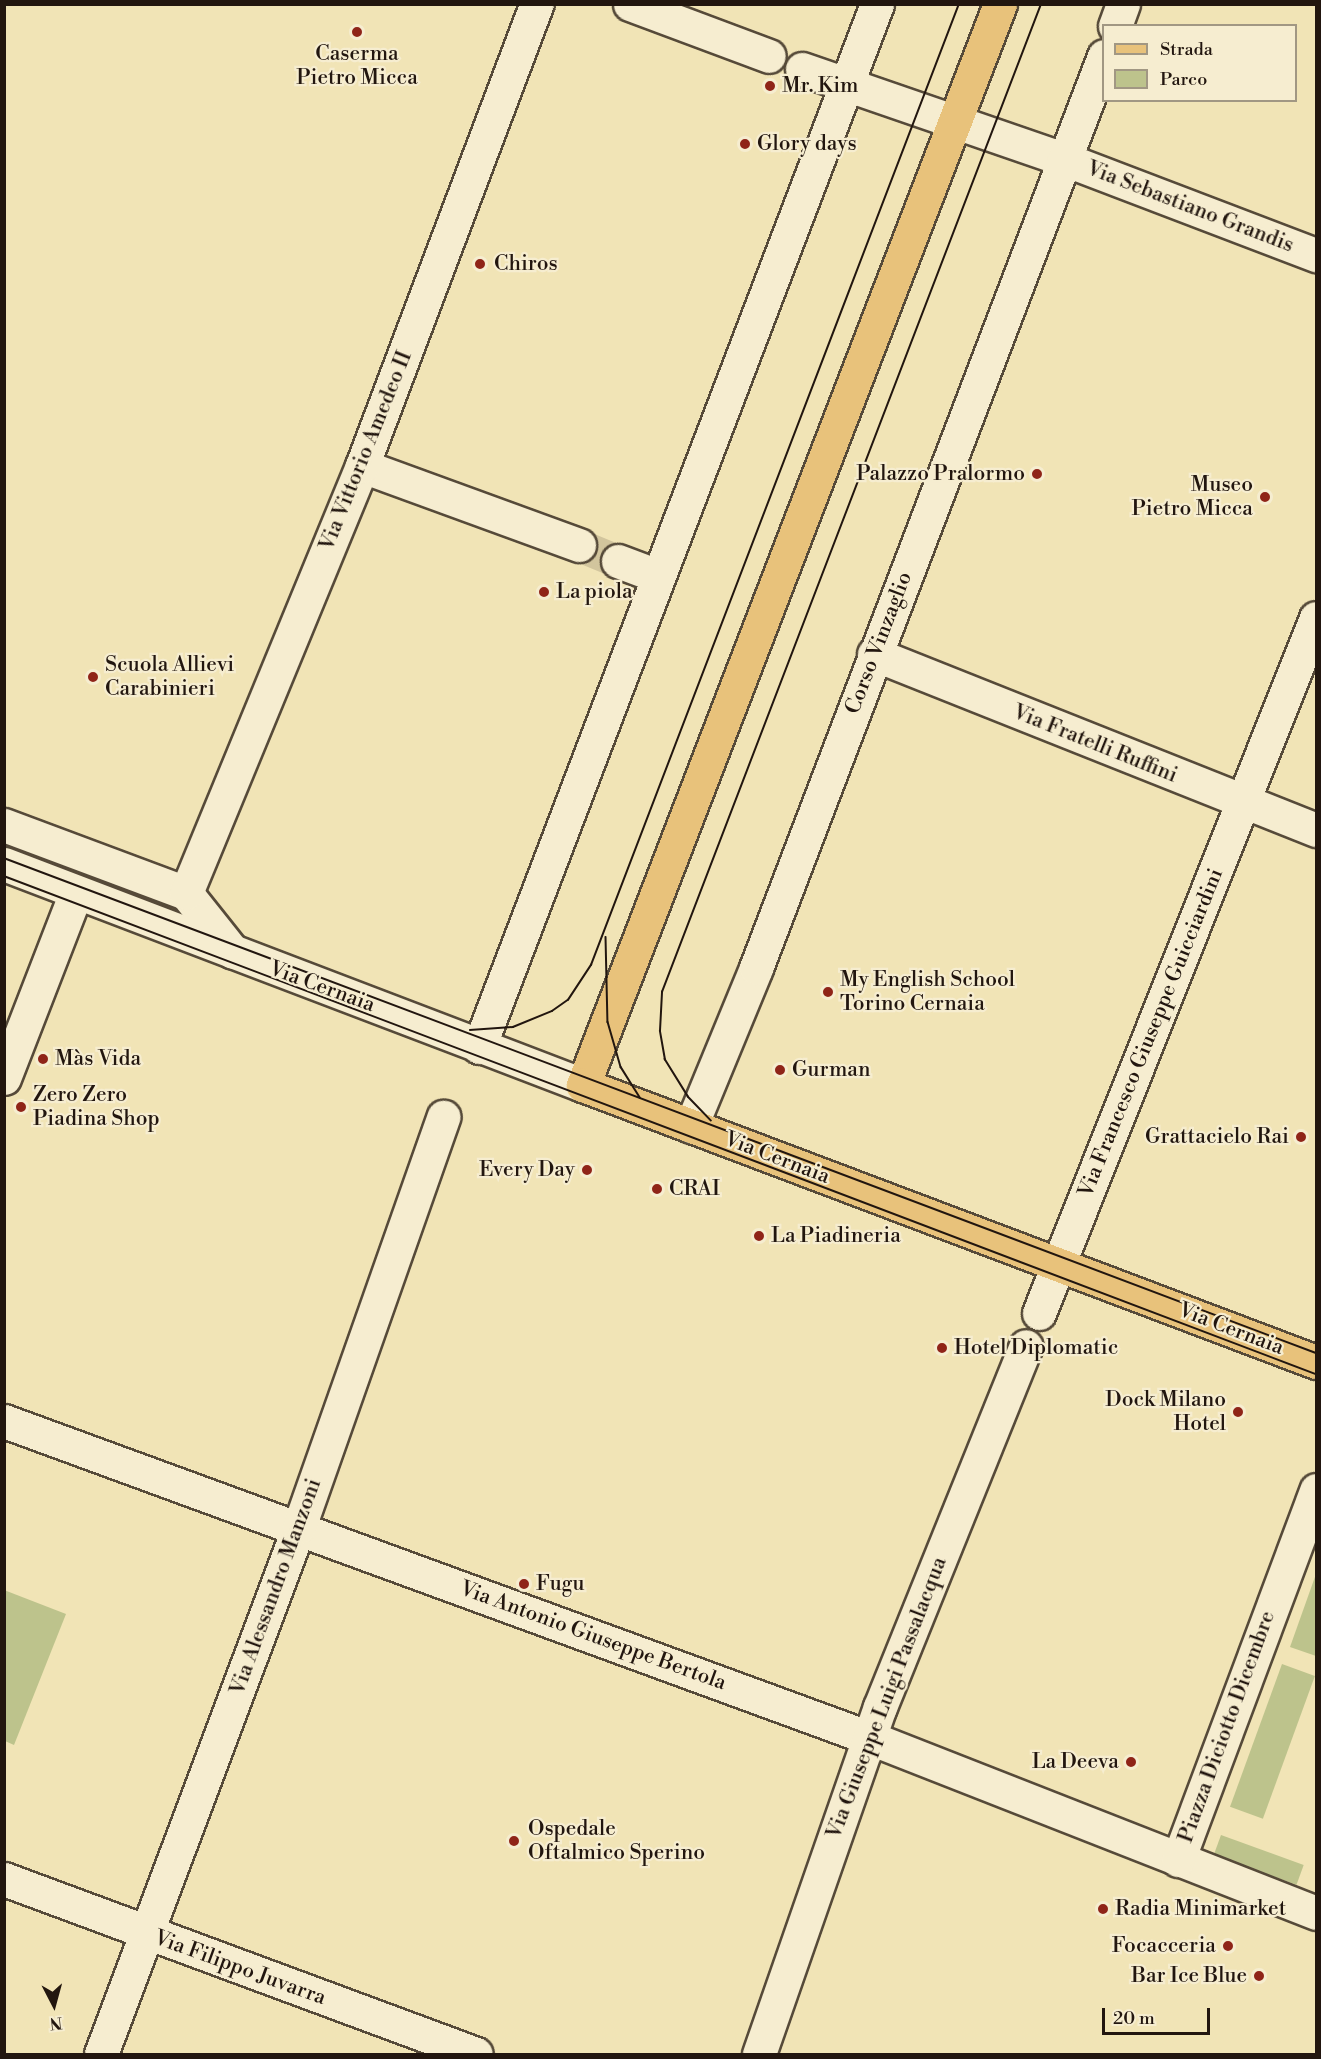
<!DOCTYPE html>
<meta charset="utf-8">
<style>
body{margin:0}
#map{position:relative;width:1321px;height:2059px;overflow:hidden;background:#f1e4b6;font-family:"Libre Bodoni",serif}
div>[style]{position:absolute}
.green>*{inset:0;background:#bdc38c;transform-origin:0 0}
.minor-tunnel>*{height:33px;margin-top:-16.5px;transform-origin:0;background:repeating-linear-gradient(90deg,#d2c59d 0 33px,transparent 0 49px)}
.roads{filter:drop-shadow(2px 0 #564a39) drop-shadow(-2px 0 #564a39) drop-shadow(0 2px #564a39) drop-shadow(0 -2px #564a39)}
.minor>*{height:33px;margin:-16.5px;padding:0 16.5px;transform-origin:16.5px;border-radius:16.5px;background:#f6edd0}
.major>*{height:33px;margin:-16.5px;padding:0 16.5px;transform-origin:16.5px;border-radius:16.5px;background:#e8c27b}
.tram>*{height:1.5px;margin:-0.75px;padding:0 0.75px;transform-origin:0.75px;border-radius:0.75px;background:#22160f}
.dots>*{width:16px;height:16px;translate:-50% -50%;box-sizing:border-box;border:3px solid #f6edd0;border-radius:50%}
span{translate:-50% -50%;white-space:nowrap;text-align:center;line-height:1.15;-webkit-text-stroke:4.5px #f6edd0;paint-order:stroke}
.poi-label{font-size:21px;color:#22160f}
.left{translate:0 -50%;text-align:left}
.right{translate:-100% -50%;text-align:right}
.street-label{font-size:21px;color:#22160f}
.frame{position:absolute;inset:0;border:6px solid #22160f;pointer-events:none}
.legend{position:absolute;left:1102px;top:24px;width:195px;height:78px;box-sizing:border-box;background:#f6edd0;border:2px solid #a19783;margin:0;padding:8px 10px;list-style:none;font-size:18px;color:#22160f}
.legend li{display:flex;align-items:center;gap:12px;height:30px}
.legend b{width:30px;border:2px solid #a19783}
.north{position:absolute;left:24px;top:1975px;width:60px;height:60px;-webkit-text-stroke:4px #f6edd0;paint-order:stroke;rotate:174deg;font-size:16px;font-weight:700;line-height:24px;text-align:center;color:#22160f}
.north::after{content:'';display:block;margin:auto;width:21px;height:27px;background:#22160f;clip-path:polygon(50% 0,100% 100%,50% 72%,0 100%)}
.scale{position:absolute;left:1102px;top:2008px;width:108px;height:27px;box-sizing:border-box;border:3px solid #22160f;border-top:0;padding-left:8px;font-size:18px;line-height:21px;white-space:nowrap;color:#22160f;-webkit-text-stroke:4px #f6edd0;paint-order:stroke}
</style>
<div id="map">
<div class="green">
<i style="clip-path:polygon(1316px 1574px,1316px 1656px,1290px 1647px)"></i>
<i style="clip-path:polygon(4px 1590px,66px 1614px,14px 1745px,5px 1741px)"></i>
<i style="left:1282px;top:1664px;width:35px;height:152px;rotate:20deg"></i>
<i style="left:1221px;top:1835px;width:88px;height:21px;rotate:20deg"></i>
</div>
<div class="minor-tunnel">
<i style="left:579px;top:545px;width:42px;rotate:22.3deg"></i>
</div>
<div class="roads">
<div class="minor">
<i style="left:630px;top:4px;width:148px;rotate:20.5deg"></i>
<i style="left:1115px;top:26px;width:23px;rotate:-70deg"></i>
<i style="left:802px;top:69px;width:277px;rotate:19deg"></i>
<i style="left:1064px;top:159px;width:270px;rotate:20.9deg"></i>
<i style="left:362px;top:466px;width:231px;rotate:20deg"></i>
<i style="left:618px;top:561px;width:43px;rotate:20.6deg"></i>
<i style="left:874px;top:654px;width:476px;rotate:21.7deg"></i>
<i style="left:4px;top:825px;width:194px;rotate:20.5deg"></i>
<i style="left:186px;top:893px;width:75px;rotate:51.5deg"></i>
<i style="left:4px;top:864px;width:620px;rotate:20.89deg"></i>
<i style="left:186px;top:893px;width:462px;rotate:-67.6deg"></i>
<i style="left:362px;top:466px;width:494px;rotate:-69.3deg"></i>
<i style="left:479px;top:1047px;width:1116px;rotate:-69.11deg"></i>
<i style="left:4px;top:1078px;width:199px;rotate:-68.8deg"></i>
<i style="left:691px;top:1126px;width:171px;rotate:-67.6deg"></i>
<i style="left:756px;top:968px;width:976px;rotate:-69.11deg"></i>
<i style="left:1039px;top:1313px;width:748px;rotate:-68.27deg"></i>
<i style="left:4px;top:1421px;width:922px;rotate:20.11deg"></i>
<i style="left:870px;top:1738px;width:479px;rotate:21.4deg"></i>
<i style="left:1178px;top:1860px;width:395px;rotate:-69.5deg"></i>
<i style="left:4px;top:1879px;width:503px;rotate:20.34deg"></i>
<i style="left:101px;top:2054px;width:563px;rotate:-69.41deg"></i>
<i style="left:299px;top:1527px;width:435px;rotate:-70.6deg"></i>
<i style="left:759px;top:2054px;width:367px;rotate:-70.8deg"></i>
<i style="left:880px;top:1707px;width:389px;rotate:-68deg"></i>
</div>
<div class="major">
<i style="left:1000px;top:4px;width:1159px;rotate:111.09deg"></i>
<i style="left:583px;top:1085px;width:784px;rotate:20.7deg"></i>
</div>
</div>
<div class="tram">
<i style="left:4px;top:858px;width:1402px;rotate:20.67deg"></i>
<i style="left:4px;top:876px;width:1403px;rotate:20.79deg"></i>
<i style="left:606px;top:937px;width:85px;rotate:88.7deg"></i>
<i style="left:608px;top:1022px;width:47px;rotate:73.9deg"></i>
<i style="left:621px;top:1067px;width:36px;rotate:58deg"></i>
<i style="left:470px;top:1030px;width:43px;rotate:-4deg"></i>
<i style="left:513px;top:1027px;width:42px;rotate:-22.3deg"></i>
<i style="left:552px;top:1011px;width:19px;rotate:-35deg"></i>
<i style="left:568px;top:1000px;width:42px;rotate:-56.7deg"></i>
<i style="left:591px;top:965px;width:1029px;rotate:-69.05deg"></i>
<i style="left:711px;top:1121px;width:33px;rotate:-134deg"></i>
<i style="left:688px;top:1097px;width:44px;rotate:-121.9deg"></i>
<i style="left:665px;top:1060px;width:29px;rotate:-100deg"></i>
<i style="left:660px;top:1031px;width:39px;rotate:-87deg"></i>
<i style="left:662px;top:992px;width:1058px;rotate:-69.01deg"></i>
</div>
<div class="dots">
<i style="left:357px;top:32px;background:#8f2418"></i>
<i style="left:770px;top:86px;background:#8f2418"></i>
<i style="left:745px;top:144px;background:#8f2418"></i>
<i style="left:480px;top:264px;background:#8f2418"></i>
<i style="left:1037px;top:474px;background:#8f2418"></i>
<i style="left:1265px;top:497px;background:#8f2418"></i>
<i style="left:544px;top:592px;background:#8f2418"></i>
<i style="left:93px;top:677px;background:#8f2418"></i>
<i style="left:828px;top:992px;background:#8f2418"></i>
<i style="left:43px;top:1059px;background:#8f2418"></i>
<i style="left:780px;top:1070px;background:#8f2418"></i>
<i style="left:21px;top:1107px;background:#8f2418"></i>
<i style="left:1301px;top:1137px;background:#8f2418"></i>
<i style="left:587px;top:1170px;background:#8f2418"></i>
<i style="left:657px;top:1189px;background:#8f2418"></i>
<i style="left:759px;top:1236px;background:#8f2418"></i>
<i style="left:942px;top:1348px;background:#8f2418"></i>
<i style="left:1238px;top:1412px;background:#8f2418"></i>
<i style="left:524px;top:1584px;background:#8f2418"></i>
<i style="left:1131px;top:1762px;background:#8f2418"></i>
<i style="left:514px;top:1841px;background:#8f2418"></i>
<i style="left:1103px;top:1909px;background:#8f2418"></i>
<i style="left:1228px;top:1946px;background:#8f2418"></i>
<i style="left:1259px;top:1976px;background:#8f2418"></i>
</div>
<div class="poi-label">
<span style="left:357px;top:66px">Caserma<br>Pietro Micca</span>
<span class="left" style="left:782px;top:86px">Mr. Kim</span>
<span class="left" style="left:757px;top:144px">Glory days</span>
<span class="left" style="left:494px;top:264px">Chiros</span>
<span class="right" style="left:1025px;top:474px">Palazzo Pralormo</span>
<span class="right" style="left:1253px;top:497px">Museo<br>Pietro Micca</span>
<span class="left" style="left:556px;top:592px">La piola</span>
<span class="left" style="left:105px;top:677px">Scuola Allievi<br>Carabinieri</span>
<span class="left" style="left:840px;top:992px">My English School<br>Torino Cernaia</span>
<span class="left" style="left:55px;top:1059px">Màs Vida</span>
<span class="left" style="left:792px;top:1070px">Gurman</span>
<span class="left" style="left:33px;top:1107px">Zero Zero<br>Piadina Shop</span>
<span class="right" style="left:1289px;top:1137px">Grattacielo Rai</span>
<span class="right" style="left:575px;top:1170px">Every Day</span>
<span class="left" style="left:669px;top:1189px">CRAI</span>
<span class="left" style="left:771px;top:1236px">La Piadineria</span>
<span class="left" style="left:954px;top:1348px">Hotel Diplomatic</span>
<span class="right" style="left:1226px;top:1412px">Dock Milano<br>Hotel</span>
<span class="left" style="left:536px;top:1584px">Fugu</span>
<span class="right" style="left:1119px;top:1762px">La Deeva</span>
<span class="left" style="left:528px;top:1841px">Ospedale<br>Oftalmico Sperino</span>
<span class="left" style="left:1115px;top:1909px">Radia Minimarket</span>
<span class="right" style="left:1216px;top:1946px">Focacceria</span>
<span class="right" style="left:1247px;top:1976px">Bar Ice Blue</span>
</div>
<div class="street-label">
<span style="left:1190px;top:207px;rotate:21deg">Via Sebastiano Grandis</span>
<span style="left:366px;top:451px;rotate:-68deg">Via Vittorio Amedeo II</span>
<span style="left:879px;top:643px;rotate:-69deg">Corso Vinzaglio</span>
<span style="left:1095px;top:744px;rotate:22deg">Via Fratelli Ruffini</span>
<span style="left:322px;top:987px;rotate:20deg">Via Cernaia</span>
<span style="left:1151px;top:1033px;rotate:-68deg">Via Francesco Giuseppe Guicciardini</span>
<span style="left:777px;top:1158px;rotate:21deg">Via Cernaia</span>
<span style="left:1231px;top:1329px;rotate:21deg">Via Cernaia</span>
<span style="left:276px;top:1587px;rotate:-70deg">Via Alessandro Manzoni</span>
<span style="left:593px;top:1636px;rotate:20deg">Via Antonio Giuseppe Bertola</span>
<span style="left:887px;top:1698px;rotate:-69deg">Via Giuseppe Luigi Passalacqua</span>
<span style="left:1227px;top:1727px;rotate:-70deg">Piazza Diciotto Dicembre</span>
<span style="left:240px;top:1968px;rotate:20deg">Via Filippo Juvarra</span>
</div>
<div class="frame"></div>
<ul class="legend">
<li><b style="height:8px;background:#e8c27b"></b>Strada</li>
<li><b style="height:16px;background:#bdc38c"></b>Parco</li>
</ul>
<div class="north">N</div>
<div class="scale">20 m</div>
</div>
